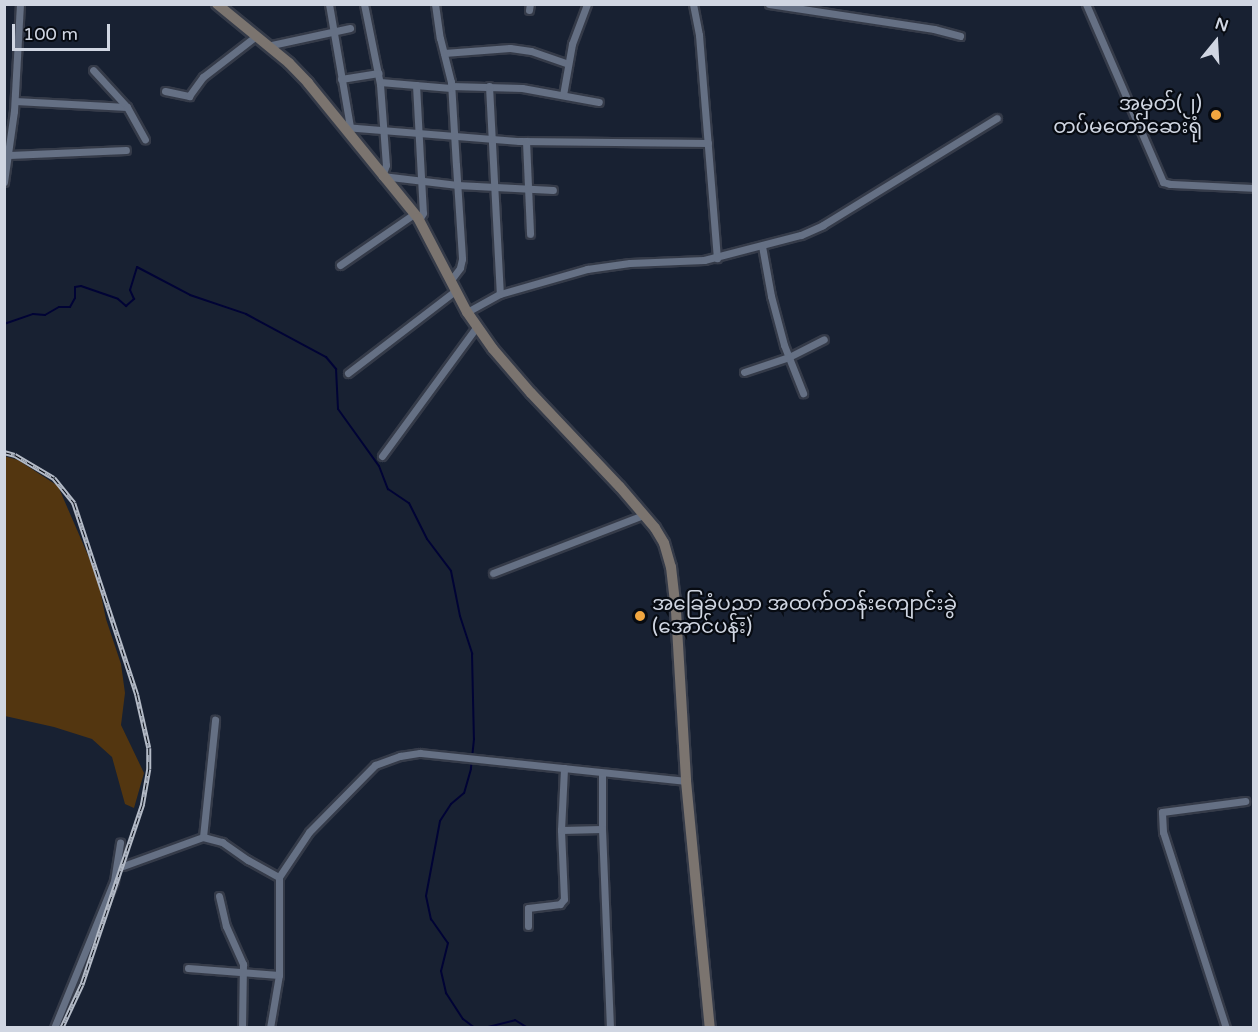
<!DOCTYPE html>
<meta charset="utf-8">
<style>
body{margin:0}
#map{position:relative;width:1258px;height:1032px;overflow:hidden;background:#182132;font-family:"Varela Round","Noto Sans Myanmar",sans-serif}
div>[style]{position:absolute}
.green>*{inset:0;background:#533610}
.stream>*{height:2px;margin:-1px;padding:0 1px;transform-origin:1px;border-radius:1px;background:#000335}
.roads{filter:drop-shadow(2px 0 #353b49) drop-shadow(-2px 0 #353b49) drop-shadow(0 2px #353b49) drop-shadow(0 -2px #353b49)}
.minor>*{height:7px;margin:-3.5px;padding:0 3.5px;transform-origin:3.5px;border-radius:3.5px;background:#657084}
.secondary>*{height:10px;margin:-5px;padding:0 5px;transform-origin:5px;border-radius:5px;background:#7b746f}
.rail>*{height:4.5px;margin-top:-2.25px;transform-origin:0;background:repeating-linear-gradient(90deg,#070b12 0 7px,#b4bbc7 0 14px);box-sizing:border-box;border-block:2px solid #b4bbc7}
.dots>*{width:16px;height:16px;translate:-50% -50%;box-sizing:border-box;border:3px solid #070b12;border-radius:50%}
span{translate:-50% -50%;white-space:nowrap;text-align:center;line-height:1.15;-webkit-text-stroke:4.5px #070b12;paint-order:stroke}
.poi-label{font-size:20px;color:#d0d6e2}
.right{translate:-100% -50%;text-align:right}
.left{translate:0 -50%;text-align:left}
.frame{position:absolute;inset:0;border:6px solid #d0d6e2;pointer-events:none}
.north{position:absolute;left:1186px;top:12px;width:60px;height:60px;-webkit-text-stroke:4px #070b12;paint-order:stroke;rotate:18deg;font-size:16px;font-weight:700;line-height:24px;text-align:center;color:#d0d6e2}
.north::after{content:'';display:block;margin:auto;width:21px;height:27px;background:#d0d6e2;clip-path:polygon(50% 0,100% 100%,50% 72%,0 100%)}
.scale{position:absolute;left:12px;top:24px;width:98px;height:27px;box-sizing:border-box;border:3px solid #d0d6e2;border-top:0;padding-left:8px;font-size:18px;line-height:21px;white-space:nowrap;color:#d0d6e2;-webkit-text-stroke:4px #070b12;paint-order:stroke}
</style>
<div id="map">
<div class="green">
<i style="clip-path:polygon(4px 456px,18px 460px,58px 486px,97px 576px,106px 619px,121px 664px,125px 693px,121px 725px,144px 773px,134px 808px,125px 804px,112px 757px,92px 739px,54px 727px,5px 716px)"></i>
</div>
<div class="stream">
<i style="left:4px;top:324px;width:31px;rotate:-19deg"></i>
<i style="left:33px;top:314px;width:12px;rotate:5deg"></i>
<i style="left:45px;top:315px;width:16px;rotate:-30deg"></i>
<i style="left:59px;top:307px;width:11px"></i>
<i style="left:70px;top:307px;width:10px;rotate:-61deg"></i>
<i style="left:75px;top:298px;width:11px;rotate:-90deg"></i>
<i style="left:75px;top:287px;width:6px;rotate:-9deg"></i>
<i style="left:81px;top:286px;width:39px;rotate:19deg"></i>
<i style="left:118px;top:299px;width:11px;rotate:41deg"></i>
<i style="left:126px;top:306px;width:11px;rotate:-41deg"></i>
<i style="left:134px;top:299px;width:10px;rotate:-114deg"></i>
<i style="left:130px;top:290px;width:24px;rotate:-73deg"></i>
<i style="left:137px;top:267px;width:60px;rotate:27.8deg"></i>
<i style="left:190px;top:295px;width:59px;rotate:18.7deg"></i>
<i style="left:246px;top:314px;width:91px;rotate:28.3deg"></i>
<i style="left:326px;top:357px;width:16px;rotate:50deg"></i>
<i style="left:336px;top:369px;width:40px;rotate:87.1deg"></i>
<i style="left:338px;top:409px;width:70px;rotate:54.3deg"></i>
<i style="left:379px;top:466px;width:25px;rotate:69deg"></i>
<i style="left:388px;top:489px;width:25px;rotate:34deg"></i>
<i style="left:409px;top:503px;width:40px;rotate:63.4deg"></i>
<i style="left:427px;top:539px;width:40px;rotate:53deg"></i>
<i style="left:451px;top:571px;width:46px;rotate:78.7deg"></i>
<i style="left:460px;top:616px;width:40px;rotate:72deg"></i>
<i style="left:472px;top:654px;width:85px;rotate:88.7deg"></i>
<i style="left:474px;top:739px;width:30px;rotate:96deg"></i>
<i style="left:471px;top:769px;width:25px;rotate:106deg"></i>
<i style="left:464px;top:793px;width:17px;rotate:140deg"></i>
<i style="left:451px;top:804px;width:20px;rotate:123deg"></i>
<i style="left:440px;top:821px;width:76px;rotate:100.6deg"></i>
<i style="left:426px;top:896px;width:24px;rotate:78deg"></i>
<i style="left:431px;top:919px;width:29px;rotate:55deg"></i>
<i style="left:448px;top:943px;width:29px;rotate:104deg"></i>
<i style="left:441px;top:971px;width:23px;rotate:77deg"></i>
<i style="left:446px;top:993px;width:31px;rotate:57deg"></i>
<i style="left:463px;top:1019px;width:15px;rotate:37deg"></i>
<i style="left:484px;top:1028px;width:32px;rotate:-14deg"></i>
<i style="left:515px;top:1020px;width:15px;rotate:32deg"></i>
</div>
<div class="roads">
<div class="minor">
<i style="left:329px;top:4px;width:125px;rotate:80.3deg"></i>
<i style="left:364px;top:4px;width:82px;rotate:78.7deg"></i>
<i style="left:380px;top:84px;width:81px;rotate:85.8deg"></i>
<i style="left:386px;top:165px;width:12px;rotate:110deg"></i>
<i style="left:382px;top:176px;width:76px;rotate:6.8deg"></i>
<i style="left:457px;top:185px;width:96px;rotate:3deg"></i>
<i style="left:435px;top:4px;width:34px;rotate:82deg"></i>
<i style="left:440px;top:38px;width:45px;rotate:76deg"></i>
<i style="left:451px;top:82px;width:83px;rotate:86.6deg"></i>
<i style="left:456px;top:165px;width:94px;rotate:86.3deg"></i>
<i style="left:462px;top:259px;width:9px;rotate:103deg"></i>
<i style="left:460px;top:268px;width:15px;rotate:127deg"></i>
<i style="left:693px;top:4px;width:32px;rotate:79deg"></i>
<i style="left:699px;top:35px;width:224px;rotate:85.4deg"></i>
<i style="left:769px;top:4px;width:167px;rotate:8.6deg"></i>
<i style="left:934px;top:29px;width:27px;rotate:15deg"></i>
<i style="left:1086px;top:4px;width:194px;rotate:66.6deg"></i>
<i style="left:1163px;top:182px;width:7px;rotate:16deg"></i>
<i style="left:1170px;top:184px;width:84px;rotate:2.7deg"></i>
<i style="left:529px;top:10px;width:6px;rotate:-81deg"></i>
<i style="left:267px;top:46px;width:85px;rotate:-12.2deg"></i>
<i style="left:444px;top:53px;width:66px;rotate:-4.3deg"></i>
<i style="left:510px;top:48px;width:21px;rotate:8deg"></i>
<i style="left:531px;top:51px;width:39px;rotate:19deg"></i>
<i style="left:341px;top:79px;width:38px;rotate:-9deg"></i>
<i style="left:380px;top:82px;width:71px;rotate:4.8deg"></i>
<i style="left:416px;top:85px;width:128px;rotate:86.9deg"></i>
<i style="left:423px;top:213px;width:8px;rotate:120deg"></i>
<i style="left:451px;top:86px;width:71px;rotate:1.6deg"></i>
<i style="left:522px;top:88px;width:78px;rotate:10.3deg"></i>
<i style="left:489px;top:86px;width:208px;rotate:87deg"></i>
<i style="left:165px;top:91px;width:25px;rotate:12deg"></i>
<i style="left:189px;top:96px;width:24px;rotate:-54deg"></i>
<i style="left:203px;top:77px;width:67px;rotate:-37.7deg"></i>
<i style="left:563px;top:95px;width:52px;rotate:-80deg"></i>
<i style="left:572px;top:44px;width:43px;rotate:-69.4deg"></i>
<i style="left:15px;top:101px;width:112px;rotate:3.1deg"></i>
<i style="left:127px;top:107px;width:50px;rotate:-132.6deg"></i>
<i style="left:127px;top:107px;width:37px;rotate:61deg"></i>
<i style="left:344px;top:127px;width:176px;rotate:4.6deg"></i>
<i style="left:519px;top:141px;width:189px;rotate:0.6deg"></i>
<i style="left:526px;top:141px;width:93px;rotate:87.5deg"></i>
<i style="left:9px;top:155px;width:117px;rotate:-2.4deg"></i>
<i style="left:4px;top:182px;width:72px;rotate:-82deg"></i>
<i style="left:14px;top:111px;width:107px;rotate:-86.8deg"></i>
<i style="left:762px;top:246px;width:51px;rotate:79.8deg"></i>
<i style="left:771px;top:296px;width:51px;rotate:75.1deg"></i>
<i style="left:784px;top:345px;width:52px;rotate:68.4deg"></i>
<i style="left:340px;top:265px;width:90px;rotate:-34.6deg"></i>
<i style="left:467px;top:312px;width:38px;rotate:-29deg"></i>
<i style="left:500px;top:294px;width:91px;rotate:-16deg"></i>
<i style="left:587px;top:269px;width:43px;rotate:-7.9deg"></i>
<i style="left:630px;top:263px;width:74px;rotate:-2.3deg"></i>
<i style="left:704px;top:260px;width:100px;rotate:-14.5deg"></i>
<i style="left:801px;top:235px;width:24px;rotate:-24deg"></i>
<i style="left:823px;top:225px;width:204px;rotate:-31.6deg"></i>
<i style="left:744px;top:372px;width:47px;rotate:-18.4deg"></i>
<i style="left:789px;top:357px;width:39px;rotate:-27deg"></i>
<i style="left:348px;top:373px;width:136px;rotate:-37.5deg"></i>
<i style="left:382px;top:456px;width:161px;rotate:-53.8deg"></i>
<i style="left:493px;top:573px;width:161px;rotate:-21.1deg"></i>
<i style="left:602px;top:773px;width:56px;rotate:90deg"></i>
<i style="left:602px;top:829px;width:199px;rotate:87.7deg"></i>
<i style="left:561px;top:830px;width:41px;rotate:-1.4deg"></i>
<i style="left:203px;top:837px;width:118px;rotate:-84.1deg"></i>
<i style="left:123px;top:866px;width:85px;rotate:-19.9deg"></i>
<i style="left:203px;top:837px;width:20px;rotate:15deg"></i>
<i style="left:222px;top:842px;width:32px;rotate:35deg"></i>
<i style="left:248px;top:860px;width:35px;rotate:29deg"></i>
<i style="left:219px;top:896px;width:31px;rotate:77deg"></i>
<i style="left:226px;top:926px;width:42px;rotate:65.9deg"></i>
<i style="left:243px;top:964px;width:64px;rotate:90.9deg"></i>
<i style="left:528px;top:926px;width:18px;rotate:-90deg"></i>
<i style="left:528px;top:908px;width:32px;rotate:-7deg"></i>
<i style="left:560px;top:904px;width:6px;rotate:-51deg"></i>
<i style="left:564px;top:899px;width:69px;rotate:-92.5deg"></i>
<i style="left:561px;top:830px;width:62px;rotate:-87.2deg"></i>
<i style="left:188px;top:968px;width:91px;rotate:4.4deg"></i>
<i style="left:54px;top:1028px;width:159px;rotate:-67.8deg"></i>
<i style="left:114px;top:881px;width:39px;rotate:-81deg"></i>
<i style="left:270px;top:1028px;width:54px;rotate:-80.4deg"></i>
<i style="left:279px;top:975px;width:98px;rotate:-90deg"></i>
<i style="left:279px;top:877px;width:54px;rotate:-56.3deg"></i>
<i style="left:309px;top:832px;width:94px;rotate:-45.4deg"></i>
<i style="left:375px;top:765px;width:27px;rotate:-20deg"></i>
<i style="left:400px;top:756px;width:20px;rotate:-9deg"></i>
<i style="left:420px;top:753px;width:267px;rotate:6deg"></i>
<i style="left:1226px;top:1028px;width:206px;rotate:-107.8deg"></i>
<i style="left:1163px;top:832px;width:20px;rotate:-93deg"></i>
<i style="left:1162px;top:812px;width:84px;rotate:-7.5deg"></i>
</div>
<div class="secondary">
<i style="left:217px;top:4px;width:93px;rotate:39.3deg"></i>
<i style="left:289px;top:63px;width:28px;rotate:46deg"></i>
<i style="left:308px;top:83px;width:174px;rotate:50.8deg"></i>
<i style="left:418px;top:218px;width:106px;rotate:62.5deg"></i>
<i style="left:467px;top:312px;width:45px;rotate:54.9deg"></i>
<i style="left:493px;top:349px;width:58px;rotate:49.2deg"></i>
<i style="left:531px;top:393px;width:129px;rotate:46.6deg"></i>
<i style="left:620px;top:487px;width:54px;rotate:49.5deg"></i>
<i style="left:655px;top:528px;width:17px;rotate:59deg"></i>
<i style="left:664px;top:543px;width:25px;rotate:74deg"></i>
<i style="left:671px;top:567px;width:44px;rotate:83.5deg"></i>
<i style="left:676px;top:611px;width:170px;rotate:86.6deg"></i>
<i style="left:686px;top:781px;width:248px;rotate:84.5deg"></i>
</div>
</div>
<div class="rail">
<i style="left:4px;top:452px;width:11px;rotate:15deg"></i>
<i style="left:15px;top:455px;width:45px;rotate:30.5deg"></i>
<i style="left:54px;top:478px;width:32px;rotate:51deg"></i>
<i style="left:74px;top:503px;width:202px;rotate:71.8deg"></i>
<i style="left:137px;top:695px;width:54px;rotate:77.2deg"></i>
<i style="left:149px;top:748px;width:21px;rotate:90deg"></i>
<i style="left:149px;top:769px;width:36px;rotate:100deg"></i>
<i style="left:143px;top:804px;width:191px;rotate:108.6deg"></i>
<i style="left:82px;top:985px;width:47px;rotate:114.9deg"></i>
</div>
<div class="dots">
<i style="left:1216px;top:115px;background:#f1a640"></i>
<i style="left:640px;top:616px;background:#f1a640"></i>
</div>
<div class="poi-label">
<span class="right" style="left:1202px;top:116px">အမှတ်(၂)<br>တပ်မတော်ဆေးရုံ</span>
<span class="left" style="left:652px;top:616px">အခြေခံပညာ အထက်တန်းကျောင်းခွဲ<br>(အောင်ပန်း)</span>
</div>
<div class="frame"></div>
<div class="north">N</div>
<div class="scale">100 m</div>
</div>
